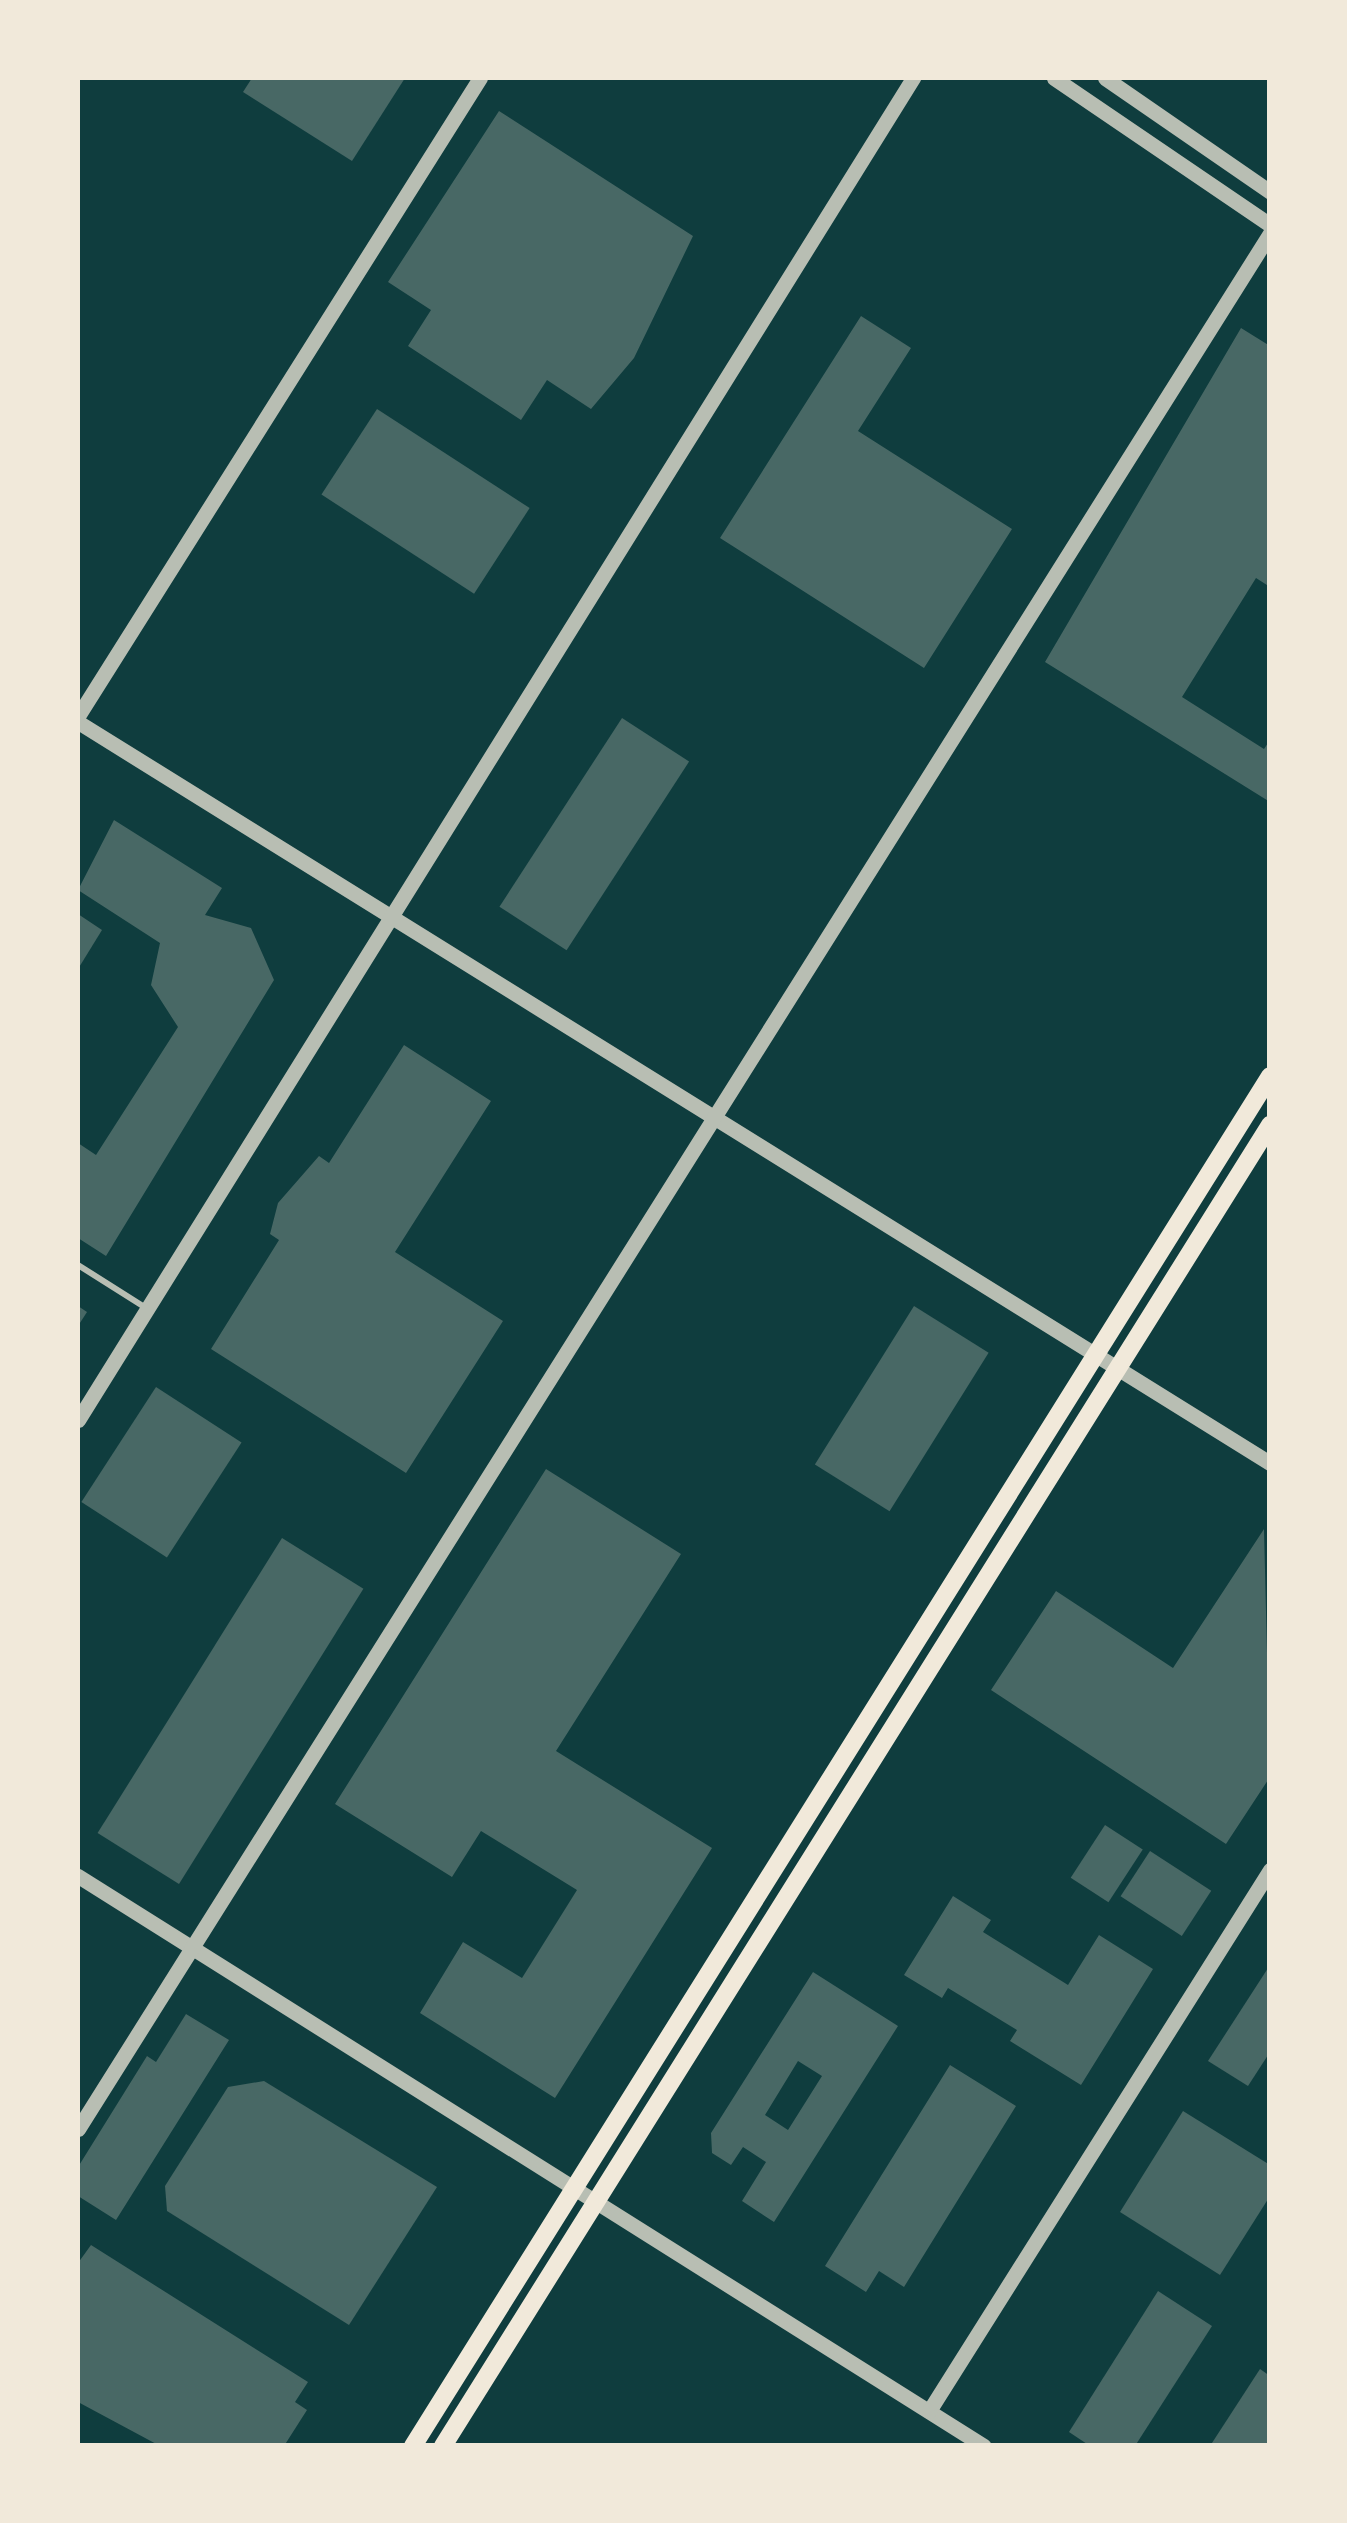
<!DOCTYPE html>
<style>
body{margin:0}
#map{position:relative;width:1347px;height:2523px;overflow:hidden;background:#0f3d3e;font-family:Merriweather,serif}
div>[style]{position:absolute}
.building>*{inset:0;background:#486865;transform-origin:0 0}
.service>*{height:6px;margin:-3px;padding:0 3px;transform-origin:3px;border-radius:3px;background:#b8beb3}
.tertiary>*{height:15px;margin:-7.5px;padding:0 7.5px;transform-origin:7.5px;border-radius:7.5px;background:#b8beb3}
.secondary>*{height:18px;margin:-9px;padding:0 9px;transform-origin:9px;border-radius:9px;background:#f1e9da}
span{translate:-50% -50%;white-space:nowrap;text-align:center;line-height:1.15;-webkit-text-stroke:8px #f1e9da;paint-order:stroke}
.frame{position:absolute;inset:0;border:80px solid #f1e9da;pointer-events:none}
</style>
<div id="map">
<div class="building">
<i style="clip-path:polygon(252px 78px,405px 78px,352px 161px,243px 92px)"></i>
<i style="clip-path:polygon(499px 111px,693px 236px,634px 358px,591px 409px,547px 380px,521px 420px,408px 346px,431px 310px,388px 282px)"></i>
<i style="clip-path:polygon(861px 316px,911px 348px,858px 431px,1012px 529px,924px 668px,720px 538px)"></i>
<i style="clip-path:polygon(1241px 328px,1270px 346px,1270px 587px,1256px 578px,1182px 697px,1264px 749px,1270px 740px,1270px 802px,1045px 662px)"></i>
<i style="left:377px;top:409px;width:182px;height:102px;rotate:33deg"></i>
<i style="left:622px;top:718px;width:80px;height:225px;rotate:33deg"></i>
<i style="clip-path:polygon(114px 820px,222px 888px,205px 915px,251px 928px,274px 980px,106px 1256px,78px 1238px,78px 1143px,96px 1155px,178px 1027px,151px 985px,160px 943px,78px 890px)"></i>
<i style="clip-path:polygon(78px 914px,102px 930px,78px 969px)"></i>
<i style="clip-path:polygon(404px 1045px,491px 1101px,395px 1252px,503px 1321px,406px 1473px,211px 1349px,279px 1240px,270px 1234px,278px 1203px,319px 1156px,329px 1163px)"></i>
<i style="clip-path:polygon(78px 1306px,87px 1312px,78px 1326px)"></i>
<i style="left:914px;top:1306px;width:88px;height:187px;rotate:32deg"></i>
<i style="left:156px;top:1387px;width:102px;height:137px;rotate:33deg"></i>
<i style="clip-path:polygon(546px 1469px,681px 1554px,556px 1751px,712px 1848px,555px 2098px,420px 2013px,463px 1942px,522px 1978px,577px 1890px,481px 1831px,452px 1877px,335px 1804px)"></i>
<i style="clip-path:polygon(1264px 1529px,1270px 1777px,1226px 1844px,991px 1690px,1056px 1591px,1173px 1668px)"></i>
<i style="left:282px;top:1538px;width:96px;height:348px;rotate:32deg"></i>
<i style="left:1105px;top:1825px;width:45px;height:63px;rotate:33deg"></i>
<i style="left:1150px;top:1851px;width:73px;height:54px;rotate:33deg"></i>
<i style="clip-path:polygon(953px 1896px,991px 1920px,983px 1932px,1068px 1985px,1099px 1935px,1153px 1969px,1081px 2085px,1010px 2041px,1017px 2030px,948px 1988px,942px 1998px,904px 1975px)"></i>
<i style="clip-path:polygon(1270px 1965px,1270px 2052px,1248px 2086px,1208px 2061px)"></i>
<i style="clip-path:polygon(evenodd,813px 1972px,898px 2026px,774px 2222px,742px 2201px,766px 2162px,743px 2147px,731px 2165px,712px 2153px,711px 2133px,813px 1972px,798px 2061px,822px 2076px,788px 2130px,765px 2115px,798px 2061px)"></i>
<i style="clip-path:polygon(186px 2014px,229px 2040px,116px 2220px,78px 2196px,78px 2167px,147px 2056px,156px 2062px)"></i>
<i style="clip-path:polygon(950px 2065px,1016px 2106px,904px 2287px,879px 2271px,866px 2292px,825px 2266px)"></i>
<i style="clip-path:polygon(264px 2081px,437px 2187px,349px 2325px,167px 2211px,165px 2186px,228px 2087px)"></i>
<i style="clip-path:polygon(1183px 2111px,1270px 2165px,1270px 2196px,1220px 2275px,1120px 2212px)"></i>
<i style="clip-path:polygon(91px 2245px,308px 2382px,295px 2402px,307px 2410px,284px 2446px,160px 2446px,78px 2402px,78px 2263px)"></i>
<i style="clip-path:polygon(1158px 2291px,1212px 2326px,1135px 2446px,1090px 2446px,1069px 2432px)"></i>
<i style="clip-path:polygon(1260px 2369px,1270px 2376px,1270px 2446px,1210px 2446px)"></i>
</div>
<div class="service">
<i style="left:78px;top:1265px;width:80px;rotate:32.3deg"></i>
</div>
<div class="tertiary">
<i style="left:1054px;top:78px;width:261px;rotate:34.2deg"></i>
<i style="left:1105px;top:78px;width:201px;rotate:34.6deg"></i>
<i style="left:78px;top:716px;width:754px;rotate:-57.79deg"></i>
<i style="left:78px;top:722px;width:1404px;rotate:31.87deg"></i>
<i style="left:78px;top:1420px;width:1581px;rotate:-58.11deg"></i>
<i style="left:78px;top:1876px;width:1070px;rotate:32.18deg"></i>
<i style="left:78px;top:2129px;width:2240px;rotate:-57.84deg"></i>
<i style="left:929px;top:2411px;width:640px;rotate:-57.78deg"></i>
</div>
<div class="secondary">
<i style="left:413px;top:2446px;width:1616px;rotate:-57.97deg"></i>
<i style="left:443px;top:2446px;width:1559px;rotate:-57.95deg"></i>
</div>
<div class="frame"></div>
</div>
